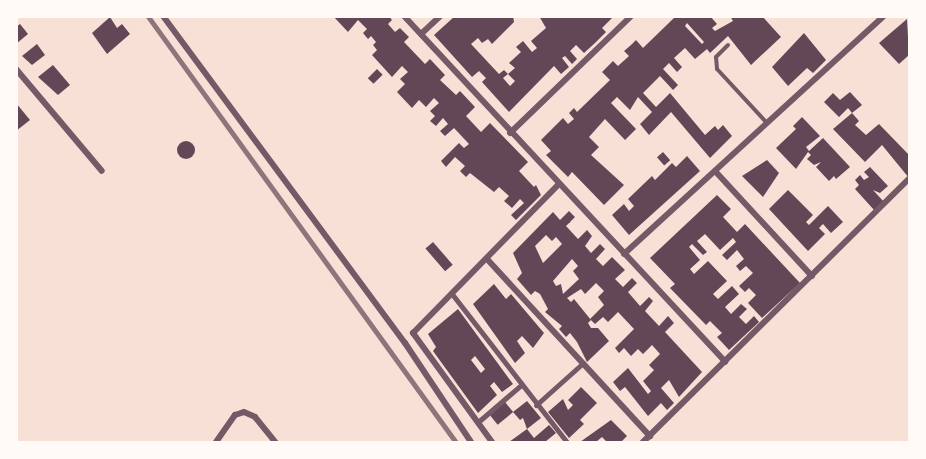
<!DOCTYPE html>
<style>
body{margin:0}
#map{position:relative;width:926px;height:459px;overflow:hidden;background:#f7e1d7;font-family:"Open Sans",sans-serif}
div>[style]{position:absolute}
.building>*{inset:0;background:#644757;transform-origin:0 0}
.round{border-radius:50%}
.service>*{height:4px;margin:-2px;padding:0 2px;transform-origin:2px;border-radius:2px;background:#755966}
.pedestrian>*{height:5px;margin:-2.5px;padding:0 2.5px;transform-origin:2.5px;border-radius:2.5px;background:#755966}
.minor>*{height:6px;margin:-3px;padding:0 3px;transform-origin:3px;border-radius:3px;background:#755966}
.rail>*{height:4.5px;margin:-2.25px;padding:0 2.25px;transform-origin:2.25px;border-radius:2.25px;background:#8f747c}
span{translate:-50% -50%;white-space:nowrap;text-align:center;line-height:1.15;-webkit-text-stroke:6px #fffaf5;paint-order:stroke}
.frame{position:absolute;inset:0;border:18px solid #fffaf5;pointer-events:none}
</style>
<div id="map">
<div class="building">
<i style="clip-path:polygon(333px 16px,389px 16px,392px 20px,388px 24px,395px 32px,400px 28px,409px 37px,404px 42px,425px 64px,430px 59px,445px 75px,440px 80px,456px 95px,460px 91px,475px 107px,466px 116px,481px 132px,490px 123px,528px 162px,519px 171px,534px 187px,536px 185px,541px 195px,516px 220px,511px 215px,524px 203px,520px 199px,512px 208px,504px 201px,509px 196px,499px 187px,494px 192px,470px 173px,466px 177px,460px 171px,465px 166px,455px 157px,446px 167px,441px 161px,459px 143px,464px 148px,469px 144px,454px 128px,445px 136px,440px 131px,448px 124px,443px 118px,436px 126px,430px 121px,435px 116px,430px 111px,439px 103px,434px 98px,426px 107px,419px 100px,412px 108px,397px 92px,405px 84px,400px 79px,408px 72px,402px 66px,392px 77px,372px 55px,377px 50px,373px 45px,376px 42px,371px 36px,368px 39px,363px 33px,367px 29px,358px 20px,348px 32px)"></i>
<i style="clip-path:polygon(455px 16px,513px 16px,514px 22px,492px 44px,488px 39px,482px 43px,478px 38px,471px 44px,499px 74px,504px 70px,508px 74px,503px 78px,510px 86px,515px 81px,508px 74px,515px 68px,509px 63px,521px 52px,516px 47px,523px 41px,532px 52px,537px 48px,531px 41px,546px 28px,539px 16px,614px 16px,602px 28px,606px 32px,595px 43px,584px 53px,576px 45px,570px 51px,577px 59px,572px 64px,565px 56px,562px 58px,569px 67px,561px 74px,554px 66px,509px 112px,482px 82px,486px 78px,479px 71px,472px 77px,434px 35px)"></i>
<i style="clip-path:polygon(evenodd,676px 16px,710px 16px,717px 24px,712px 28px,715px 31px,733px 21px,730px 16px,762px 16px,781px 37px,751px 65px,728px 36px,710px 53px,707px 49px,695px 59px,685px 48px,674px 58px,682px 67px,677px 72px,669px 63px,663px 69px,678px 85px,673px 90px,660px 76px,643px 93px,656px 107px,670px 93px,705px 135px,715px 126px,718px 130px,723px 125px,732px 136px,710px 158px,671px 112px,649px 135px,640px 124px,652px 112px,638px 97px,630px 110px,617px 97px,611px 103px,636px 129px,625px 140px,605px 119px,589px 137px,599px 147px,591px 155px,624px 185px,604px 205px,572px 172px,568px 177px,546px 155px,551px 151px,541px 140px,563px 118px,568px 124px,574px 119px,569px 113px,574px 108px,577px 112px,610px 80px,602px 72px,613px 61px,618px 66px,629px 56px,624px 51px,631px 45px,636px 40px,643px 48px,676px 16px,687px 23px,704px 42px,702px 44px,685px 26px,687px 23px)"></i>
<i style="clip-path:polygon(110px 17px,117px 28px,122px 24px,130px 34px,107px 54px,92px 33px)"></i>
<i style="clip-path:polygon(907px 19px,909px 55px,899px 64px,879px 43px)"></i>
<i style="clip-path:polygon(20px 24px,28px 34px,16px 44px,16px 27px)"></i>
<i style="clip-path:polygon(804px 33px,826px 60px,813px 73px,807px 68px,788px 86px,772px 67px)"></i>
<i style="clip-path:polygon(37px 44px,45px 55px,32px 65px,22px 56px)"></i>
<i style="clip-path:polygon(53px 65px,70px 85px,58px 95px,38px 77px)"></i>
<i style="left:377px;top:69px;width:8px;height:13px;rotate:45deg"></i>
<i style="clip-path:polygon(850px 92px,862px 105px,852px 113px,848px 108px,839px 117px,824px 102px,833px 93px,840px 100px)"></i>
<i style="clip-path:polygon(16px 103px,30px 120px,16px 131px)"></i>
<i style="clip-path:polygon(852px 113px,859px 121px,855px 125px,866px 135px,879px 124px,909px 155px,909px 178px,882px 145px,865px 162px,833px 129px)"></i>
<i style="clip-path:polygon(802px 117px,820px 136px,806px 147px,809px 151px,823px 138px,850px 167px,836px 179px,834px 176px,829px 181px,816px 167px,821px 162px,814px 165px,807px 159px,811px 155px,808px 152px,796px 169px,776px 148px,796px 129px,793px 126px)"></i>
<i class="round" style="left:177px;top:141px;width:18px;height:18px"></i>
<i style="left:663px;top:152px;width:11px;height:8px;rotate:49deg"></i>
<i style="clip-path:polygon(687px 156px,700px 171px,629px 235px,612px 215px,624px 204px,629px 211px,634px 206px,628px 199px,652px 176px,655px 180px,672px 163px,676px 167px)"></i>
<i style="clip-path:polygon(767px 160px,779px 173px,763px 197px,742px 176px)"></i>
<i style="clip-path:polygon(870px 167px,888px 186px,880px 193px,873px 190px,884px 202px,875px 211px,855px 189px,859px 185px,855px 180px,860px 175px,864px 180px,869px 177px,864px 172px)"></i>
<i style="clip-path:polygon(788px 190px,813px 215px,806px 222px,809px 225px,828px 206px,843px 222px,831px 233px,823px 224px,819px 228px,825px 234px,808px 251px,769px 209px)"></i>
<i style="clip-path:polygon(717px 195px,731px 209px,723px 217px,737px 232px,745px 224px,800px 283px,762px 318px,748px 303px,756px 295px,749px 288px,745px 292px,739px 286px,753px 273px,746px 266px,740px 271px,736px 266px,744px 259px,737px 250px,727px 260px,722px 255px,736px 242px,733px 238px,720px 250px,705px 234px,697px 241px,707px 252px,703px 255px,692px 244px,689px 247px,700px 260px,690px 269px,694px 274px,708px 261px,727px 281px,713px 294px,718px 299px,732px 286px,739px 294px,725px 307px,731px 314px,741px 304px,747px 309px,739px 317px,746px 324px,754px 316px,759px 322px,729px 350px,717px 337px,722px 333px,710px 321px,706px 325px,670px 288px,675px 284px,650px 258px)"></i>
<i style="clip-path:polygon(evenodd,569px 211px,575px 217px,566px 226px,578px 239px,587px 230px,592px 236px,585px 246px,591px 253px,600px 244px,605px 249px,596px 259px,603px 266px,612px 257px,625px 270px,615px 279px,623px 287px,632px 278px,637px 283px,628px 292px,640px 306px,649px 297px,653px 301px,645px 311px,659px 326px,668px 316px,674px 323px,665px 332px,702px 372px,679px 397px,669px 380px,661px 388px,674px 403px,667px 410px,661px 403px,648px 416px,625px 387px,620px 391px,613px 382px,628px 368px,648px 394px,651px 391px,643px 381px,654px 370px,649px 365px,660px 354px,652px 345px,643px 354px,638px 349px,631px 356px,624px 348px,619px 353px,615px 348px,634px 329px,618px 312px,608px 322px,603px 317px,595px 324px,590px 319px,604px 305px,598px 297px,604px 291px,596px 283px,585px 294px,581px 289px,567px 298px,571px 302px,574px 299px,591px 320px,588px 323px,591px 328px,598px 328px,609px 341px,587px 362px,577px 342px,570px 333px,566px 337px,559px 329px,562px 326px,545px 312px,548px 309px,540px 294px,535px 291px,531px 295px,517px 279px,522px 273px,513px 253px,553px 212px,560px 220px,569px 211px,546px 235px,552px 241px,556px 237px,562px 244px,543px 263px,535px 246px,546px 235px,569px 211px,572px 259px,578px 266px,573px 271px,579px 279px,563px 294px,561px 284px,556px 286px,553px 281px,572px 259px)"></i>
<i style="left:433px;top:242px;width:30px;height:10px;rotate:49deg"></i>
<i style="clip-path:polygon(494px 284px,506px 299px,511px 294px,544px 333px,533px 348px,522px 336px,517px 341px,525px 353px,515px 363px,473px 304px)"></i>
<i style="clip-path:polygon(evenodd,458px 309px,513px 384px,502px 392px,494px 382px,490px 386px,497px 395px,478px 413px,433px 351px,436px 347px,428px 334px,458px 309px,475px 356px,485px 369px,481px 373px,471px 360px,475px 356px)"></i>
<i style="clip-path:polygon(581px 387px,597px 403px,580px 420px,584px 424px,569px 438px,548px 412px,563px 399px,568px 410px,573px 405px,568px 400px)"></i>
<i style="clip-path:polygon(527px 401px,541px 418px,527px 429px,523px 418px,520px 420px,513px 412px)"></i>
<i style="left:505px;top:402px;width:13px;height:20px;rotate:51deg"></i>
<i style="clip-path:polygon(611px 420px,627px 436px,621px 442px,607px 442px,602px 437px,596px 442px,580px 442px)"></i>
<i style="clip-path:polygon(549px 425px,556px 433px,545px 442px,509px 442px,527px 429px,534px 438px)"></i>
</div>
<div class="service">
<i style="left:728px;top:45px;width:17px;rotate:135deg"></i>
<i style="left:716px;top:57px;width:12px;rotate:85deg"></i>
<i style="left:717px;top:69px;width:74px;rotate:47.2deg"></i>
</div>
<div class="pedestrian">
<i style="left:452px;top:294px;width:187px;rotate:52.2deg"></i>
<i style="left:536px;top:405px;width:63px;rotate:-41.8deg"></i>
<i style="left:478px;top:422px;width:57px;rotate:-40.7deg"></i>
</div>
<div class="minor">
<i style="left:163px;top:16px;width:407px;rotate:53.5deg"></i>
<i style="left:405px;top:343px;width:119px;rotate:56.3deg"></i>
<i style="left:404px;top:16px;width:472px;rotate:47.1deg"></i>
<i style="left:421px;top:34px;width:26px;rotate:-43deg"></i>
<i style="left:16px;top:69px;width:133px;rotate:49.9deg"></i>
<i style="left:510px;top:133px;width:168px;rotate:-44deg"></i>
<i style="left:715px;top:171px;width:143px;rotate:47.3deg"></i>
<i style="left:624px;top:254px;width:352px;rotate:-42.5deg"></i>
<i style="left:487px;top:259px;width:241px;rotate:47.4deg"></i>
<i style="left:216px;top:442px;width:33px;rotate:-55deg"></i>
<i style="left:235px;top:415px;width:9px;rotate:-18deg"></i>
<i style="left:244px;top:412px;width:12px;rotate:24deg"></i>
<i style="left:255px;top:417px;width:32px;rotate:51deg"></i>
<i style="left:492px;top:442px;width:135px;rotate:-125.9deg"></i>
<i style="left:413px;top:333px;width:207px;rotate:-45.6deg"></i>
<i style="left:643px;top:442px;width:375px;rotate:-44.7deg"></i>
</div>
<div class="rail">
<i style="left:148px;top:16px;width:526px;rotate:54.13deg"></i>
</div>
<div class="frame"></div>
</div>
